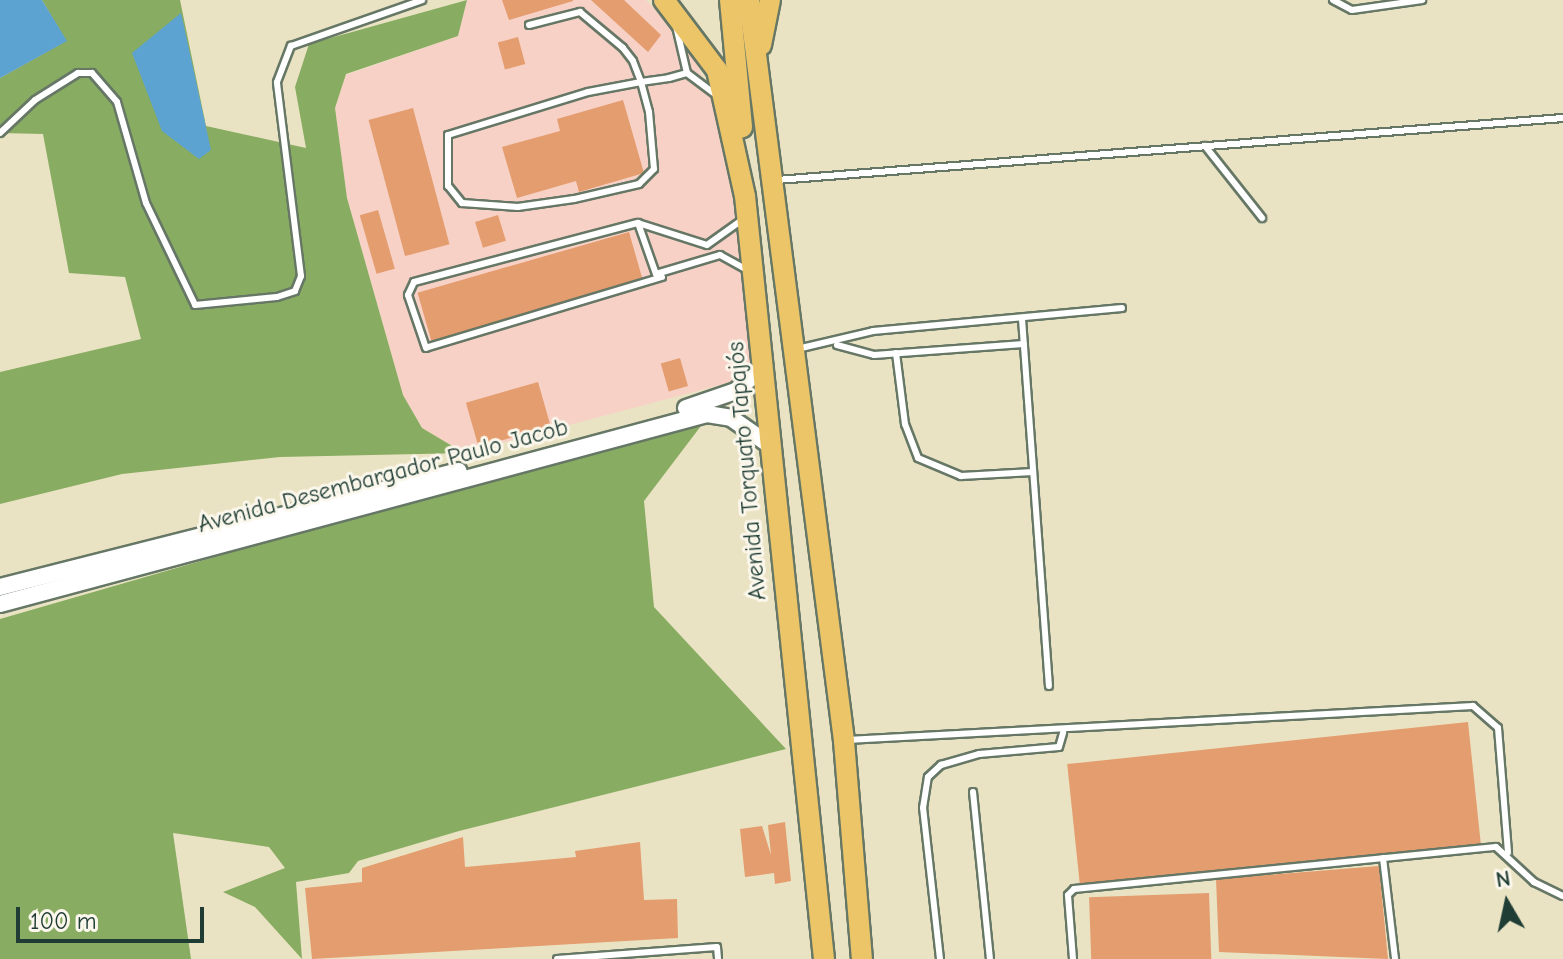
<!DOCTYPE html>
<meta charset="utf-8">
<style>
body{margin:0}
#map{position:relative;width:1563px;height:959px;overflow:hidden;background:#eae3c3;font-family:"Comic Neue",sans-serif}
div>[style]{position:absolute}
.built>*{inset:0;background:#f7d1c6}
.forest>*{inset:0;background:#88ac61}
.water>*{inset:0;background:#5ca3d2}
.building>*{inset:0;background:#e49d6e;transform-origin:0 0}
.roads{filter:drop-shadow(2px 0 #676) drop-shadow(-2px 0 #676) drop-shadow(0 2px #676) drop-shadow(0 -2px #676)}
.service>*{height:6px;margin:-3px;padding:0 3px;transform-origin:3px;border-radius:3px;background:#fff}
.tertiary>*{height:16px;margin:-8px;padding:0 8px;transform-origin:8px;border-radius:8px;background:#fff}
.trunk>*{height:20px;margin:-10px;padding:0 10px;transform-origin:10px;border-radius:10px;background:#edc569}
span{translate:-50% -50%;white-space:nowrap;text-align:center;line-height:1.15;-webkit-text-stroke:6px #fbf7ec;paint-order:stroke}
.street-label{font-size:24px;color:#1f3d34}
.north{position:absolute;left:1467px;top:863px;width:80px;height:80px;-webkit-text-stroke:6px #fbf7ec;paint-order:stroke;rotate:351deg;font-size:22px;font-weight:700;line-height:32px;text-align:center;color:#1f3d34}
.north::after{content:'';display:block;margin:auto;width:28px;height:36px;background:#1f3d34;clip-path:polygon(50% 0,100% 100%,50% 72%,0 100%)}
.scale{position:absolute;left:16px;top:907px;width:188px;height:36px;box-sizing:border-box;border:4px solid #1f3d34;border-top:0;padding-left:10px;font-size:24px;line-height:28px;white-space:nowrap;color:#1f3d34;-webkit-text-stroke:6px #fbf7ec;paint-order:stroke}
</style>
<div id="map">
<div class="built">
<i style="clip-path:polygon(467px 0,646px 0,690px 48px,729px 140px,752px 366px,731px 382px,464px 453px,422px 428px,403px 395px,347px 198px,335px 108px,346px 75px,458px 36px)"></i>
</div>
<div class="forest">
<i style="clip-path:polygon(42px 0,180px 0,206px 126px,306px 148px,295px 87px,309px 44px,467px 0,458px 36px,346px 74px,335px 108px,347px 198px,403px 395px,422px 428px,464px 453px,280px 457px,122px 474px,0 504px,0 372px,141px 339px,125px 277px,69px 273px,43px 134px,0 133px,0 78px,66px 41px)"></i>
<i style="clip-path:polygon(710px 414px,644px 501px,654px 607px,786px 749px,459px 831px,358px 861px,349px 873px,296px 882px,302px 959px,255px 907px,223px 892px,285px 868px,269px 847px,173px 833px,191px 959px,0 959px,0 619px)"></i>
</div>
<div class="water">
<i style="clip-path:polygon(0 0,42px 0,67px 41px,0 78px)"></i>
<i style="clip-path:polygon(181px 13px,211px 150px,199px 159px,162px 131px,132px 53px)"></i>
</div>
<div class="building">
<i style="clip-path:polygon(502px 0,573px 0,573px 1px,509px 20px)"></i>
<i style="clip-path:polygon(591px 0,624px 0,661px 35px,648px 52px)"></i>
<i style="left:518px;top:37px;width:28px;height:21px;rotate:75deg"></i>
<i style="clip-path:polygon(623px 100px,644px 173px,579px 192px,576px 181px,517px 198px,502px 147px,560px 131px,557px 119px)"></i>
<i style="left:413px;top:108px;width:141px;height:46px;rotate:75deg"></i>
<i style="left:378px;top:210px;width:61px;height:19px;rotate:74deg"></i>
<i style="left:498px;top:215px;width:27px;height:24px;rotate:73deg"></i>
<i style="left:629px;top:232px;width:54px;height:220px;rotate:74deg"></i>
<i style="left:680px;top:358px;width:29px;height:20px;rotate:74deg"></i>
<i style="left:538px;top:382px;width:46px;height:75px;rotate:74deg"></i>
<i style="left:1468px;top:722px;width:123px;height:403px;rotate:84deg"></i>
<i style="clip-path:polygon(785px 822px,791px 881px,775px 884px,774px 873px,745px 877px,740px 829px,762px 826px,771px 855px,768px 825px)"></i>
<i style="clip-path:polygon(463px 837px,465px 867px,576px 857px,575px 851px,640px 842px,644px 900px,677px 899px,678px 938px,312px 959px,305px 888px,362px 882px,362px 868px)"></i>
<i style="clip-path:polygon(1379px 866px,1388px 959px,1219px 952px,1216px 879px)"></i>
<i style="left:1209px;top:893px;width:66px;height:120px;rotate:88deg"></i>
</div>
<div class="roads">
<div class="service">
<i style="left:1333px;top:0;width:21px;rotate:28deg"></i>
<i style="left:1352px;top:10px;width:71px;rotate:-8.1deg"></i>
<i style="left:529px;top:25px;width:53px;rotate:-14.3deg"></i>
<i style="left:580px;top:12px;width:56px;rotate:39.9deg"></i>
<i style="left:623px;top:48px;width:16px;rotate:52deg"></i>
<i style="left:633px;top:61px;width:22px;rotate:69deg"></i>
<i style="left:641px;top:82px;width:31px;rotate:75deg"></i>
<i style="left:649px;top:112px;width:57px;rotate:85deg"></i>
<i style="left:654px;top:169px;width:21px;rotate:135deg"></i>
<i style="left:639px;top:184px;width:67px;rotate:167deg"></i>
<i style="left:574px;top:199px;width:57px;rotate:171.9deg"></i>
<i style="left:518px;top:207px;width:56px;rotate:-175.9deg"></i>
<i style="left:462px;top:203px;width:22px;rotate:-129deg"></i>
<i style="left:448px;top:186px;width:51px;rotate:-90deg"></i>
<i style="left:448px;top:135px;width:146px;rotate:-17.1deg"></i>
<i style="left:588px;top:92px;width:54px;rotate:-10.7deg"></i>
<i style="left:641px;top:82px;width:28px;rotate:-8deg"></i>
<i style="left:669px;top:78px;width:19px;rotate:-16deg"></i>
<i style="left:687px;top:73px;width:38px;rotate:37deg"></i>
<i style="left:676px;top:26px;width:48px;rotate:76.8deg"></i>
<i style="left:0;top:133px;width:48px;rotate:-43.3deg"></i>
<i style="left:35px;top:100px;width:51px;rotate:-32.1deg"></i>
<i style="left:78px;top:73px;width:14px"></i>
<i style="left:92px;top:73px;width:38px;rotate:49deg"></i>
<i style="left:117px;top:102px;width:105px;rotate:74deg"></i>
<i style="left:146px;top:203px;width:113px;rotate:64.3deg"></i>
<i style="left:195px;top:305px;width:82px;rotate:-5.6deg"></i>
<i style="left:277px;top:297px;width:19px;rotate:-18deg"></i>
<i style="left:295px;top:291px;width:16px;rotate:-68deg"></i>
<i style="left:301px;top:276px;width:195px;rotate:-97.1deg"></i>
<i style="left:277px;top:82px;width:39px;rotate:-69deg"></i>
<i style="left:291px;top:46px;width:139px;rotate:-19.3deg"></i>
<i style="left:1205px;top:146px;width:92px;rotate:51.6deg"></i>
<i style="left:777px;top:180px;width:788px;rotate:-4.51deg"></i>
<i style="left:638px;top:223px;width:54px;rotate:70.6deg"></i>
<i style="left:656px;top:274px;width:67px;rotate:-16.5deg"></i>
<i style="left:720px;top:255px;width:33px;rotate:29deg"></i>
<i style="left:662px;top:277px;width:246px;rotate:163.3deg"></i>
<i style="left:426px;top:348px;width:56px;rotate:-108.8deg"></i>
<i style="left:408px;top:295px;width:14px;rotate:-65deg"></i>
<i style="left:414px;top:282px;width:232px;rotate:-14.8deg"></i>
<i style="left:638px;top:223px;width:72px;rotate:17.7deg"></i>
<i style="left:707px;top:245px;width:43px;rotate:-35.5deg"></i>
<i style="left:1022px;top:319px;width:368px;rotate:85.8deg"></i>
<i style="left:837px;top:345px;width:38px;rotate:15deg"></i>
<i style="left:874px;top:355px;width:150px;rotate:-4.2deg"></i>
<i style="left:797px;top:349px;width:78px;rotate:-13.3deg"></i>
<i style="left:873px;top:331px;width:250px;rotate:-5.3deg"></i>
<i style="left:896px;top:353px;width:72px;rotate:82.8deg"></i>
<i style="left:905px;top:424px;width:36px;rotate:69deg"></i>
<i style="left:918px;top:458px;width:47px;rotate:22.7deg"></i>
<i style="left:961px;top:476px;width:72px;rotate:-3.2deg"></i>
<i style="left:847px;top:740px;width:627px;rotate:-3.11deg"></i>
<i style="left:1473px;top:706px;width:33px;rotate:41deg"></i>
<i style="left:1498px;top:728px;width:125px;rotate:85.4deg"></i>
<i style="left:973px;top:792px;width:168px;rotate:84.2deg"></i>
<i style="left:1383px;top:858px;width:102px;rotate:83.2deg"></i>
<i style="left:557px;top:959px;width:160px;rotate:-4.3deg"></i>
<i style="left:717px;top:947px;width:12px;rotate:85deg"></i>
<i style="left:940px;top:959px;width:152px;rotate:-96.4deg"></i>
<i style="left:923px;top:808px;width:31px;rotate:-81deg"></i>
<i style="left:928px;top:777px;width:18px;rotate:-43deg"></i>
<i style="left:941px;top:765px;width:40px;rotate:-16deg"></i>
<i style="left:979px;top:754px;width:80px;rotate:-5deg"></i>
<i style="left:1059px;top:747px;width:15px;rotate:-74deg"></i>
<i style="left:1073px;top:959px;width:64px;rotate:-94.5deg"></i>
<i style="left:1068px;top:895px;width:8px;rotate:-45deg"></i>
<i style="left:1074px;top:889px;width:424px;rotate:-5.7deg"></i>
<i style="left:1496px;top:847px;width:52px;rotate:42.6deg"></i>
<i style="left:1534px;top:882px;width:32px;rotate:26deg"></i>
</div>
<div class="tertiary">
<i style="left:686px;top:408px;width:53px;rotate:-18.8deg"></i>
<i style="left:736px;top:391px;width:38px;rotate:-42deg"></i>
<i style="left:0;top:587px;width:473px;rotate:-14.2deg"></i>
<i style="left:0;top:604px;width:732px;rotate:-15.04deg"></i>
<i style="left:707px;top:414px;width:24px;rotate:9deg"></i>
<i style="left:731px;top:418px;width:49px;rotate:35deg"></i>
</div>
<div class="trunk">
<i style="left:664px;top:0;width:88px;rotate:52.9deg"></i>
<i style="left:717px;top:70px;width:129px;rotate:77.5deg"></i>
<i style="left:745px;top:196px;width:767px;rotate:84.09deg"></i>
<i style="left:730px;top:0;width:128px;rotate:84.6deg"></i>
<i style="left:749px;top:0;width:747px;rotate:82.69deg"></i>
<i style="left:844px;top:741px;width:219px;rotate:85.3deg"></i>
<i style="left:761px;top:45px;width:46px;rotate:-78.7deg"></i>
</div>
</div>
<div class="street-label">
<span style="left:747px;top:471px;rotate:-95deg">Avenida Torquato Tapajós</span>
<span style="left:383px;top:476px;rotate:-15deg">Avenida Desembargador Paulo Jacob</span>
</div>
<div class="north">N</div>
<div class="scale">100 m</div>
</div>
